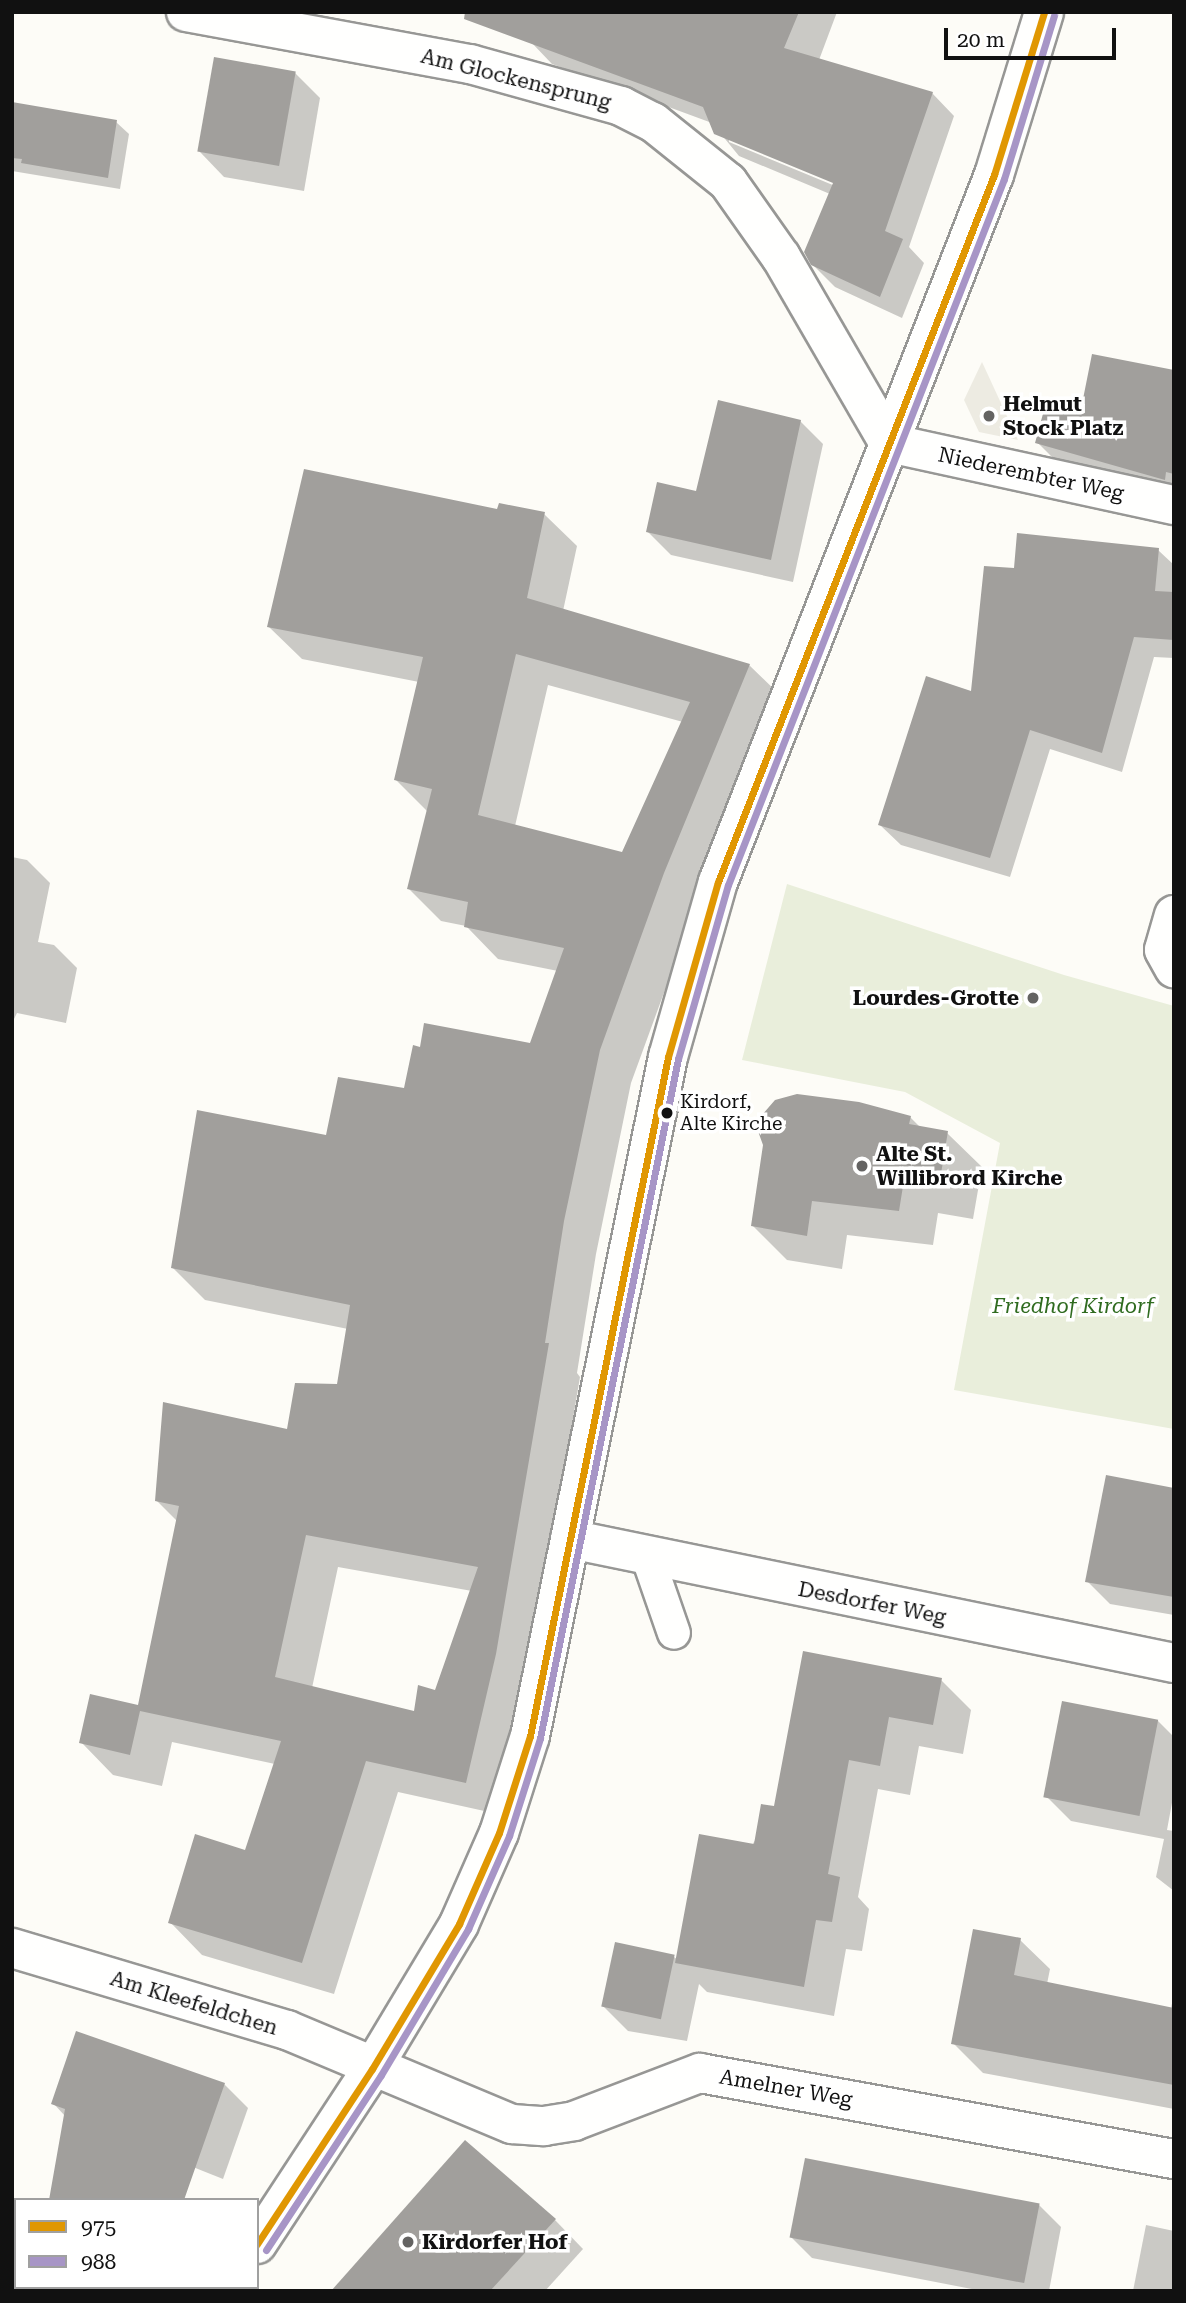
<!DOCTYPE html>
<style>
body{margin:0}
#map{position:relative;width:1186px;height:2303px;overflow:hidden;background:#fdfcf7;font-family:"Roboto Serif",serif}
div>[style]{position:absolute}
.cemetery>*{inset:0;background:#e9eedb}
.plaza>*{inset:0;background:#edebe2}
.shadow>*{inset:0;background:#0003}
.building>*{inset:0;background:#a19f9c;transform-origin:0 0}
.roads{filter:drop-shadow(2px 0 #979795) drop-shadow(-2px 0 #979795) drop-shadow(0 2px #979795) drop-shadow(0 -2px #979795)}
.lane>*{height:32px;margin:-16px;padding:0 16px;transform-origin:16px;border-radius:16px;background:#fffffe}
.street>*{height:38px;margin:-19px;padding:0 19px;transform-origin:19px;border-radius:19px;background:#fffffe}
.bus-1>*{height:7px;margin:-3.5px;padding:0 3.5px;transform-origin:3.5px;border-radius:3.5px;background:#e09702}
.bus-2>*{height:7px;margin:-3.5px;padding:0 3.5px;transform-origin:3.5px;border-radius:3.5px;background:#a795c6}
.dots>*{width:19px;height:19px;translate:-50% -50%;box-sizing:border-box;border:4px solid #fff;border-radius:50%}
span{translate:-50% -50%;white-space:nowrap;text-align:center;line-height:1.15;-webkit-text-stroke:7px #fff;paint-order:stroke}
.bus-label{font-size:19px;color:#111}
.left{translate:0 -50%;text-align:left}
.street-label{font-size:21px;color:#111}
.poi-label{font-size:21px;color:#111;font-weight:700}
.right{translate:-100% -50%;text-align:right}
.park-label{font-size:21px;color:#2f6b1f;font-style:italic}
.frame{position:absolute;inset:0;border:14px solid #111;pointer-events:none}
.legend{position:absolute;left:14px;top:2198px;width:245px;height:91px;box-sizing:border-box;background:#fff;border:2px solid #a0a0a0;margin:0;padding:9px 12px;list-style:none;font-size:21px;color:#111}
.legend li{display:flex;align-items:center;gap:14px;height:35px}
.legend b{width:35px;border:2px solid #a0a0a0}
.scale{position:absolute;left:944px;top:28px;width:172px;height:32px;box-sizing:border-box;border:4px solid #111;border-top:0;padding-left:9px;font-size:21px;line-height:24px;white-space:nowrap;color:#111;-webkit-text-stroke:5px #fff;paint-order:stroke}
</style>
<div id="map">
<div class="cemetery">
<i style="clip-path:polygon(787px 884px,1064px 975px,1174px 1006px,1174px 1429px,954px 1390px,1000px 1143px,905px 1092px,742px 1060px)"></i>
</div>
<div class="plaza">
<i style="clip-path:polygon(982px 362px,1018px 440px,979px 432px,964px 400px)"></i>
</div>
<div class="shadow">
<i style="clip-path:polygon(evenodd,537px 12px,837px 12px,819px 60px,932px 93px,954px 116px,909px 247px,924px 263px,902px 318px,835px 287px,812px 264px,830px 194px,739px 156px,712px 123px,552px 64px,530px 41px,537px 12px,729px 138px,842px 185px,840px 188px,729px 142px,729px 138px)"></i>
<i style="clip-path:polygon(295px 73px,320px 98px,304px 191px,224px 177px,200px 152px)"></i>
<i style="clip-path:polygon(12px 106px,116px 122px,129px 134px,120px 189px,12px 171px)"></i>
<i style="clip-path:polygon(1174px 371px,1174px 497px,1060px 465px,1037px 442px,1083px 406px)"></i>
<i style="clip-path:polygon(800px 421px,823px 444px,793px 582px,671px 555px,648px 532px)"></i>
<i style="clip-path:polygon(evenodd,498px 511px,544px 514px,577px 546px,563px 611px,749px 665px,782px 697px,696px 905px,631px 1083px,596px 1254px,577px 1373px,580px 1377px,528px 1687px,498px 1814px,398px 1792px,334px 1994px,202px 1955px,170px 1922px,246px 1852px,275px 1764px,172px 1742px,162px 1786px,113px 1775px,81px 1742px,140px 1707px,177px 1521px,157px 1501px,288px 1431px,338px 1386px,348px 1329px,205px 1300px,172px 1267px,328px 1137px,406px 1090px,532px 1045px,558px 971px,498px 959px,466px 926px,441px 921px,409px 889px,428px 812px,396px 780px,419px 682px,302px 659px,269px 627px,498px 511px,548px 685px,683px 722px,623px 854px,515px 826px,548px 685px,498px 511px,338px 1567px,472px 1591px,436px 1692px,415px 1713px,312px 1688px,338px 1567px)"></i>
<i style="clip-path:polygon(1158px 550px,1174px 565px,1174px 658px,1154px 657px,1122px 772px,1050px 749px,1010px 877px,901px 845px,880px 825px,972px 693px,1015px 570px)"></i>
<i style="clip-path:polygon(12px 857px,27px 860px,50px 883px,38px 942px,54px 945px,77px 968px,66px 1023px,17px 1013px,12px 1023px)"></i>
<i style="clip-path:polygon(910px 1117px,920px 1127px,947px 1133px,982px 1167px,973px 1219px,938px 1213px,933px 1245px,847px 1235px,842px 1269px,787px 1260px,752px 1225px)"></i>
<i style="clip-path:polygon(1174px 1489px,1174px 1615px,1110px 1604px,1087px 1581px)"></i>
<i style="clip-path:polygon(805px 1653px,941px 1680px,971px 1710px,963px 1754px,919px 1746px,910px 1795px,878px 1789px,858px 1897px,869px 1909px,862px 1951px,846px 1949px,834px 2016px,707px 1992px,699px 1984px,687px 2041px,628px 2031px,603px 2006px,674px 1957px,678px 1960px,776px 1808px)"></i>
<i style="clip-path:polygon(1063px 1703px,1158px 1721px,1174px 1737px,1174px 1792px,1167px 1830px,1174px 1831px,1174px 1891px,1156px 1877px,1164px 1839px,1071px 1821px,1046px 1796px)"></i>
<i style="clip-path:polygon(1020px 1940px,1050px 1969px,1047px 1984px,1171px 2009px,1174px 1992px,1174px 2109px,983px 2073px,953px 2043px)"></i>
<i style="clip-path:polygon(224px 2084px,248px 2108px,223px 2179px,65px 2116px,53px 2103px)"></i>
<i style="clip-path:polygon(1039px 2205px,1061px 2227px,1049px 2291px,982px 2291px,812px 2258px,790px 2236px)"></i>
<i style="clip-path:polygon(555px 2220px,583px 2249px,545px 2291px,334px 2291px)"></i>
<i style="clip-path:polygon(1146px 2225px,1174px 2231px,1174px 2291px,1133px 2291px)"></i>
<i style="clip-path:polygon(52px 2287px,150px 2287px,147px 2291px)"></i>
</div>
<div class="building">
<i style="clip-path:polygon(465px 12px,799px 12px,784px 48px,933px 92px,885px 231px,903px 239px,880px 297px,811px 265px,804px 252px,833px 183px,714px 134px,703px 107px,464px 19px)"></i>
<i style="left:214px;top:57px;width:83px;height:96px;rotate:10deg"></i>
<i style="clip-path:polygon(12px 102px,117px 120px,108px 178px,21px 163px,22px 159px,12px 158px)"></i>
<i style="clip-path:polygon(1092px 354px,1174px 370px,1174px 474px,1166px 472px,1165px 480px,1035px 443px,1047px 399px,1082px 404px)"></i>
<i style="clip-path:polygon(718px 400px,801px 420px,771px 560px,646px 532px,657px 482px,696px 491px)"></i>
<i style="clip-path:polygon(evenodd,304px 469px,497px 509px,499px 503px,545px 512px,527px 598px,750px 664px,664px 873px,600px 1050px,564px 1221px,545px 1343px,549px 1343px,496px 1654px,466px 1783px,366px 1761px,302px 1963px,168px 1923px,195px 1834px,245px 1850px,281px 1741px,140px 1711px,130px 1755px,79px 1743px,90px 1694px,138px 1705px,179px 1506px,155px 1501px,163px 1402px,287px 1429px,295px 1383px,337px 1384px,350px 1305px,171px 1268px,197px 1110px,326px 1135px,338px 1077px,404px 1088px,413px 1045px,420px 1047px,424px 1023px,530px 1043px,564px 948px,464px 927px,468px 902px,407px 889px,432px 789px,394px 780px,423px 657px,267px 627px,304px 469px,516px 654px,690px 702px,622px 852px,478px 815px,516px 654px,304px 469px,306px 1535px,478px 1567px,435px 1690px,418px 1685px,414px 1711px,275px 1677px,306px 1535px)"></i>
<i style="clip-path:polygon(1017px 533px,1159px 548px,1155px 591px,1174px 592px,1174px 640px,1134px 637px,1102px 753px,1030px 730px,990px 858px,878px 825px,926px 676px,971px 691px,984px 566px,1014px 568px)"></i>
<i style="clip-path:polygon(797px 1094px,859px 1102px,911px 1116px,909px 1124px,948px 1131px,939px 1186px,904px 1180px,899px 1211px,812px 1201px,807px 1236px,751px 1226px,763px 1145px,755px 1123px,775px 1100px)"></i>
<i style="clip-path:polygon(1106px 1475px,1174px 1488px,1174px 1597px,1085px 1582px)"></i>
<i style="clip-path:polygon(803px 1651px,942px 1678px,933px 1725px,889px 1717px,880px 1766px,849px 1760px,828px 1874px,840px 1877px,832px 1922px,816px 1920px,804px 1987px,675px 1963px,699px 1834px,754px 1844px,761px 1804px,774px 1806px)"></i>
<i style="left:1062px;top:1701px;width:98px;height:98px;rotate:11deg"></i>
<i style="clip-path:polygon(973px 1929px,1021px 1938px,1014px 1975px,1174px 2008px,1174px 2085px,951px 2044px)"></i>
<i style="left:615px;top:1942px;width:61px;height:66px;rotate:12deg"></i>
<i style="clip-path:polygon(76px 2031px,225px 2083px,184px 2200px,49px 2200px,65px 2109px,51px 2104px)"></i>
<i style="clip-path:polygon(465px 2140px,556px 2219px,490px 2291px,331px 2291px)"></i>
<i style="left:805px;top:2158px;width:239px;height:81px;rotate:11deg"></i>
</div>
<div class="roads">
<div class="lane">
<i style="left:648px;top:1558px;width:79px;rotate:70.9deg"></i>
</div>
<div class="street">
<i style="left:186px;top:12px;width:289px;rotate:10.4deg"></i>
<i style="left:470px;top:64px;width:157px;rotate:15.5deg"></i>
<i style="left:621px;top:106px;width:36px;rotate:27deg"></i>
<i style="left:653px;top:122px;width:96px;rotate:38.7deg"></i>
<i style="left:728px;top:182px;width:92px;rotate:54.8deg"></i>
<i style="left:781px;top:257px;width:215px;rotate:59.9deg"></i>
<i style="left:889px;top:443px;width:292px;rotate:12.3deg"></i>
<i style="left:1174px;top:915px;width:36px;rotate:106deg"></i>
<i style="left:1164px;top:950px;width:21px;rotate:61deg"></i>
<i style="left:570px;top:1539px;width:617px;rotate:11.6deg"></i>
<i style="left:12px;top:1948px;width:287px;rotate:16.6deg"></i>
<i style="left:287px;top:2030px;width:244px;rotate:22.7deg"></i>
<i style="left:512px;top:2124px;width:32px;rotate:4deg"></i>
<i style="left:544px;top:2126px;width:30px;rotate:-9deg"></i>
<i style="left:574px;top:2121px;width:135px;rotate:-20.9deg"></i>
<i style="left:700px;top:2073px;width:482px;rotate:10.3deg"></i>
<i style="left:257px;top:2244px;width:209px;rotate:-56.7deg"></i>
<i style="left:372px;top:2069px;width:169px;rotate:-59deg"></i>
<i style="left:459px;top:1924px;width:99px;rotate:-66.3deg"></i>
<i style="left:499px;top:1833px;width:102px;rotate:-72.3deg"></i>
<i style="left:530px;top:1736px;width:693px;rotate:-78.51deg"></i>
<i style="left:668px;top:1057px;width:182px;rotate:-74.1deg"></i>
<i style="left:718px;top:882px;width:759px;rotate:-68.68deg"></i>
<i style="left:994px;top:175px;width:170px;rotate:-72.9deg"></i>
<i style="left:226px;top:2291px;width:5px;rotate:-53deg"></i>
</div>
</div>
<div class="bus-1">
<i style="left:257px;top:2244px;width:209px;rotate:-56.7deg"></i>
<i style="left:372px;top:2069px;width:169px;rotate:-59deg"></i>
<i style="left:459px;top:1924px;width:99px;rotate:-66.3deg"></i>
<i style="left:499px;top:1833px;width:102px;rotate:-72.3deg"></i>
<i style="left:530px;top:1736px;width:693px;rotate:-78.51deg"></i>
<i style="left:668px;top:1057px;width:182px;rotate:-74.1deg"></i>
<i style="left:718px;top:882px;width:759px;rotate:-68.68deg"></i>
<i style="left:994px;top:175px;width:170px;rotate:-72.9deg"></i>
</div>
<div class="bus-2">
<i style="left:266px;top:2250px;width:209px;rotate:-56.7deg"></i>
<i style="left:381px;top:2075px;width:170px;rotate:-59.2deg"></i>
<i style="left:468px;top:1929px;width:102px;rotate:-66.2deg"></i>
<i style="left:509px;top:1836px;width:103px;rotate:-72.4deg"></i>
<i style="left:540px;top:1738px;width:693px;rotate:-78.51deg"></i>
<i style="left:678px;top:1059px;width:181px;rotate:-74deg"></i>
<i style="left:728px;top:885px;width:758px;rotate:-68.65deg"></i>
<i style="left:1004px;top:179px;width:171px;rotate:-73deg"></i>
</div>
<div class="dots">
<i style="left:989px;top:416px;background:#646362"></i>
<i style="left:1033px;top:998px;background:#646362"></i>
<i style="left:667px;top:1113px;background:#111"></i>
<i style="left:862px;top:1166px;background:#646362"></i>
<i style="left:408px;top:2242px;background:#646362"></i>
</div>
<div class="bus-label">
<span class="left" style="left:680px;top:1113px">Kirdorf,<br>Alte Kirche</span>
</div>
<div class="street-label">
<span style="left:516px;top:79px;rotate:14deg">Am Glockensprung</span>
<span style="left:1031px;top:474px;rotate:12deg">Niederembter Weg</span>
<span style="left:872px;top:1603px;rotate:11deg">Desdorfer Weg</span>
<span style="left:194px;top:2003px;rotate:17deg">Am Kleefeldchen</span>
<span style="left:786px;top:2088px;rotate:10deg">Amelner Weg</span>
</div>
<div class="poi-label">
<span class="left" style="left:1003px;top:416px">Helmut<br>Stock Platz</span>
<span class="right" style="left:1019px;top:998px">Lourdes-Grotte</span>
<span class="left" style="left:876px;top:1166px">Alte St.<br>Willibrord Kirche</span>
<span class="left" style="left:422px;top:2242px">Kirdorfer Hof</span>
</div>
<div class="park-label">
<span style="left:1073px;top:1306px">Friedhof Kirdorf</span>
</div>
<div class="frame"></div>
<ul class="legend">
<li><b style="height:9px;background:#e09702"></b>975</li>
<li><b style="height:9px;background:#a795c6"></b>988</li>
</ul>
<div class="scale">20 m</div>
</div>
